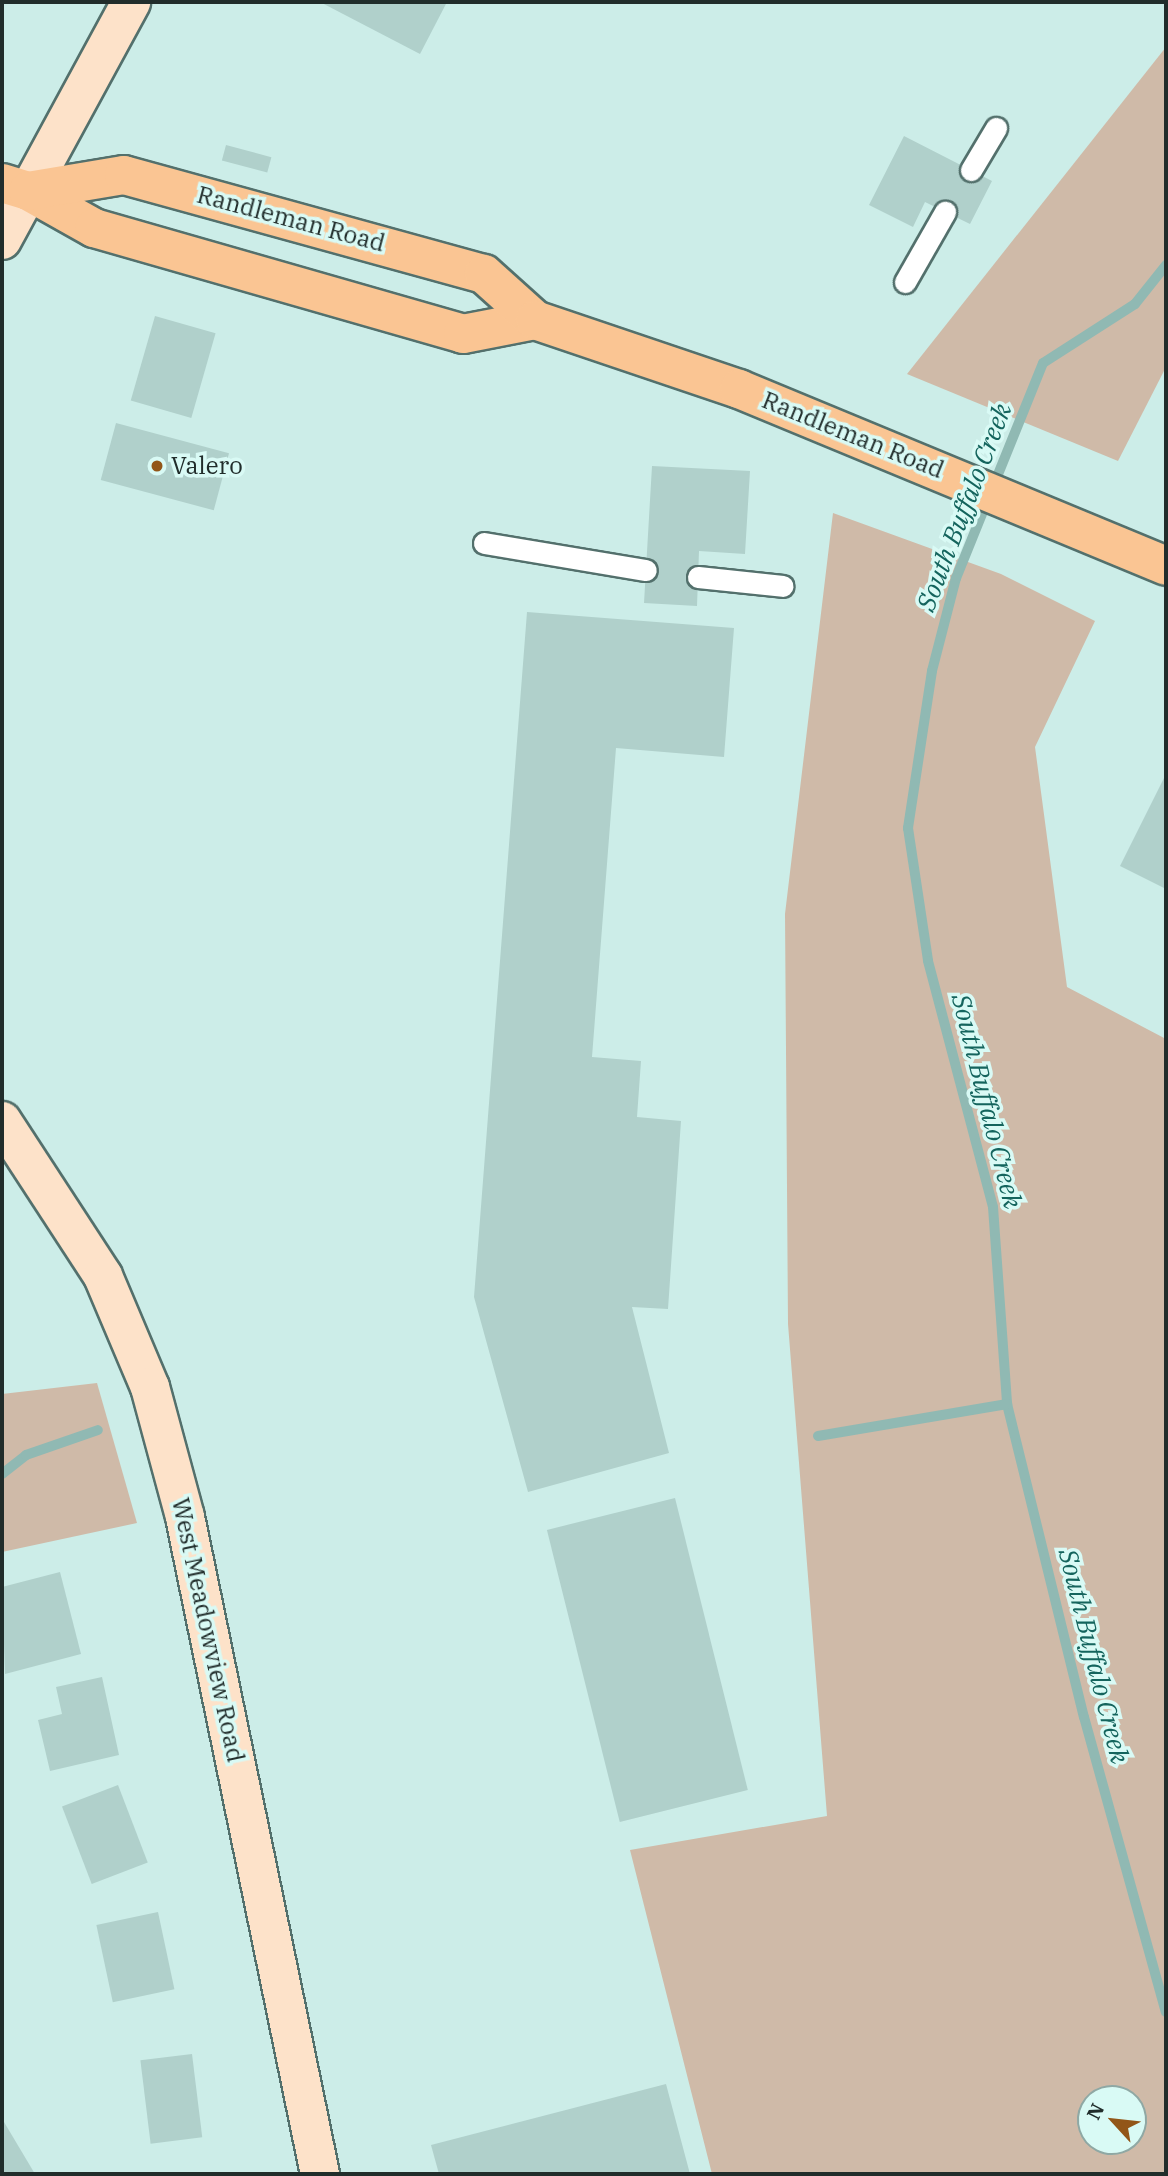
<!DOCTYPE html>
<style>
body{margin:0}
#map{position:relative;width:1168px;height:2176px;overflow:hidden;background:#ccede8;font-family:"IBM Plex Serif",serif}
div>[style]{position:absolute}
.green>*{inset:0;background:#cfbaa8}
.stream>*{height:10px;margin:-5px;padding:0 5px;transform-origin:5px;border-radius:5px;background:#90b9b3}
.building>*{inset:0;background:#b0d0cb;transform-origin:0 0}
.roads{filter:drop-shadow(2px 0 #53706c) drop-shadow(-2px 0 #53706c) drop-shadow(0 2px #53706c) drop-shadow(0 -2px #53706c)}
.lane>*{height:21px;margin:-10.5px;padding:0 10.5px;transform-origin:10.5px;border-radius:10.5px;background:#fff}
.secondary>*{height:38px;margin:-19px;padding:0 19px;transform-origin:19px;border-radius:19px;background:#fde2c9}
.primary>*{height:38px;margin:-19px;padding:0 19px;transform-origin:19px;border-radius:19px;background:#fac593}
.dots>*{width:19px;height:19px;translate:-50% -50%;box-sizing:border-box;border:4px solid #d9faf5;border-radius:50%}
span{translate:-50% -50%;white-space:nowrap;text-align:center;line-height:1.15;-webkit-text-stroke:7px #d9faf5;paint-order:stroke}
.street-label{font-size:24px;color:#212d2b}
.poi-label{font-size:24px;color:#212d2b}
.left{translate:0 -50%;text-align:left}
.water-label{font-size:26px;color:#14645d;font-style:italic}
.frame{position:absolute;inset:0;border:4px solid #212d2b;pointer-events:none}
.north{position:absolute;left:1077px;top:2085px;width:70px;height:70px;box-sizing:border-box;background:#d9faf5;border:2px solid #8fa8a4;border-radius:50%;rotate:297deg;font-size:19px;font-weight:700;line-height:28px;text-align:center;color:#212d2b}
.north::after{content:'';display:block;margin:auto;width:24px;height:32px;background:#925618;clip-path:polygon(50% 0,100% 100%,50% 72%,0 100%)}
</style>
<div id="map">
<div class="green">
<i style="clip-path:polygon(1166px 47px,1166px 367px,1118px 461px,907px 374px)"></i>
<i style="clip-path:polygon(evenodd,833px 513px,1001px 574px,1095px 621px,1035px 747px,1067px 987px,1166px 1039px,1166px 2174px,712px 2174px,630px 1850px,827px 1816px,788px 1324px,785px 914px,833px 513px,1091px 2099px,1133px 2099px,1133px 2141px,1091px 2141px,1091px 2099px)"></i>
<i style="clip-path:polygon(97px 1383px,137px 1523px,2px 1552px,2px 1394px)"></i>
</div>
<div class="stream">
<i style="left:1166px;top:265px;width:50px;rotate:128.5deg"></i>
<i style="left:1135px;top:304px;width:109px;rotate:147.3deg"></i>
<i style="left:1043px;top:363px;width:232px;rotate:112deg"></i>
<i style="left:956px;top:578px;width:96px;rotate:104.5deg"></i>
<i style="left:932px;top:671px;width:159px;rotate:98.7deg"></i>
<i style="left:908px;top:828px;width:134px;rotate:81.4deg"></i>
<i style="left:928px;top:961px;width:254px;rotate:75.2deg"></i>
<i style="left:993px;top:1207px;width:197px;rotate:85.9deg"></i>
<i style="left:1007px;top:1404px;width:322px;rotate:76.2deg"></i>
<i style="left:1084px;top:1717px;width:306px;rotate:74.5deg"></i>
<i style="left:818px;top:1436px;width:192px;rotate:-9.6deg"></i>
<i style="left:2px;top:1474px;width:31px;rotate:-38deg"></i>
<i style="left:26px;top:1455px;width:76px;rotate:-19.1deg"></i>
</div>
<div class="building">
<i style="clip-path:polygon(320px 2px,447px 2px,420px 54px)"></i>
<i style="clip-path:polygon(904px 136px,992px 181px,970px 224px,925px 202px,913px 227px,869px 205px)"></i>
<i style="left:226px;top:145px;width:47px;height:16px;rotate:15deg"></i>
<i style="left:155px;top:316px;width:63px;height:88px;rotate:16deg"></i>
<i style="left:116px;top:423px;width:117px;height:59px;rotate:15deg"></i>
<i style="clip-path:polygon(652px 466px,750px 471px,745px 554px,699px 551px,697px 606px,644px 603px)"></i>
<i style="clip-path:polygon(527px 612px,734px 628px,724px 757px,616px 748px,592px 1057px,641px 1061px,637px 1117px,681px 1121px,668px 1309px,632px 1307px,669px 1453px,528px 1492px,474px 1297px)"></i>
<i style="clip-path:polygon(1166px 774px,1166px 889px,1120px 866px)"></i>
<i style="left:675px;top:1498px;width:301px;height:132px;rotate:76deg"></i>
<i style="clip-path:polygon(60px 1572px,81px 1654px,5px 1674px,2px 1587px)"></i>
<i style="clip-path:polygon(102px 1677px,119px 1755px,50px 1771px,38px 1720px,62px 1714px,56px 1687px)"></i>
<i style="left:118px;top:1785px;width:83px;height:60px;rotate:69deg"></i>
<i style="left:158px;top:1912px;width:79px;height:63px;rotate:78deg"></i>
<i style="left:192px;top:2054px;width:84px;height:52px;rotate:83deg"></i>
<i style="clip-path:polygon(666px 2084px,690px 2174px,439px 2174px,431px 2145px)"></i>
<i style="clip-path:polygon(4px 2122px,35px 2174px,2px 2174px)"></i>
</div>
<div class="roads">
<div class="lane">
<i style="left:971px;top:170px;width:49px;rotate:-59.2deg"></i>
<i style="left:905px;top:282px;width:81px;rotate:-60.3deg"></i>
<i style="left:484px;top:543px;width:164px;rotate:9.5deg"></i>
<i style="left:698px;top:577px;width:85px;rotate:6deg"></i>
</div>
<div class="secondary">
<i style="left:2px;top:240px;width:271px;rotate:-61.5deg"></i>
<i style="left:2px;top:1121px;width:185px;rotate:56.9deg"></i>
<i style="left:103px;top:1276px;width:121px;rotate:67.1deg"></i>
<i style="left:150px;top:1387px;width:135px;rotate:74.9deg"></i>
<i style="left:185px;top:1517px;width:671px;rotate:78.39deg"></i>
</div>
<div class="primary">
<i style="left:2px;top:183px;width:27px;rotate:17deg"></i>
<i style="left:28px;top:191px;width:76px;rotate:29.3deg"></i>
<i style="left:94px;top:228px;width:384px;rotate:16deg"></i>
<i style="left:463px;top:334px;width:73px;rotate:-11deg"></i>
<i style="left:28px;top:191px;width:97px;rotate:-9.5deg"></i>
<i style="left:124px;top:175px;width:373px;rotate:15.4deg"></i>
<i style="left:484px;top:274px;width:69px;rotate:42deg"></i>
<i style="left:535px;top:320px;width:215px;rotate:18.7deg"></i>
<i style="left:739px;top:389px;width:462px;rotate:22.5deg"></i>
</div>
</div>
<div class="dots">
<i style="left:157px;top:466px;background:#925618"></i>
</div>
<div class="street-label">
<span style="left:291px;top:219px;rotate:15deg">Randleman Road</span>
<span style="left:853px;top:435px;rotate:22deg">Randleman Road</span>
<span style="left:208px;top:1630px;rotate:78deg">West Meadowview Road</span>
</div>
<div class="poi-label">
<span class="left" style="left:171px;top:466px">Valero</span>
</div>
<div class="water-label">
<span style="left:964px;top:507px;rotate:-69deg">South Buffalo Creek</span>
<span style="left:987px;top:1101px;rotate:76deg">South Buffalo Creek</span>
<span style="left:1094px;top:1656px;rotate:76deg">South Buffalo Creek</span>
</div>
<div class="frame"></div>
<div class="north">N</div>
</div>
